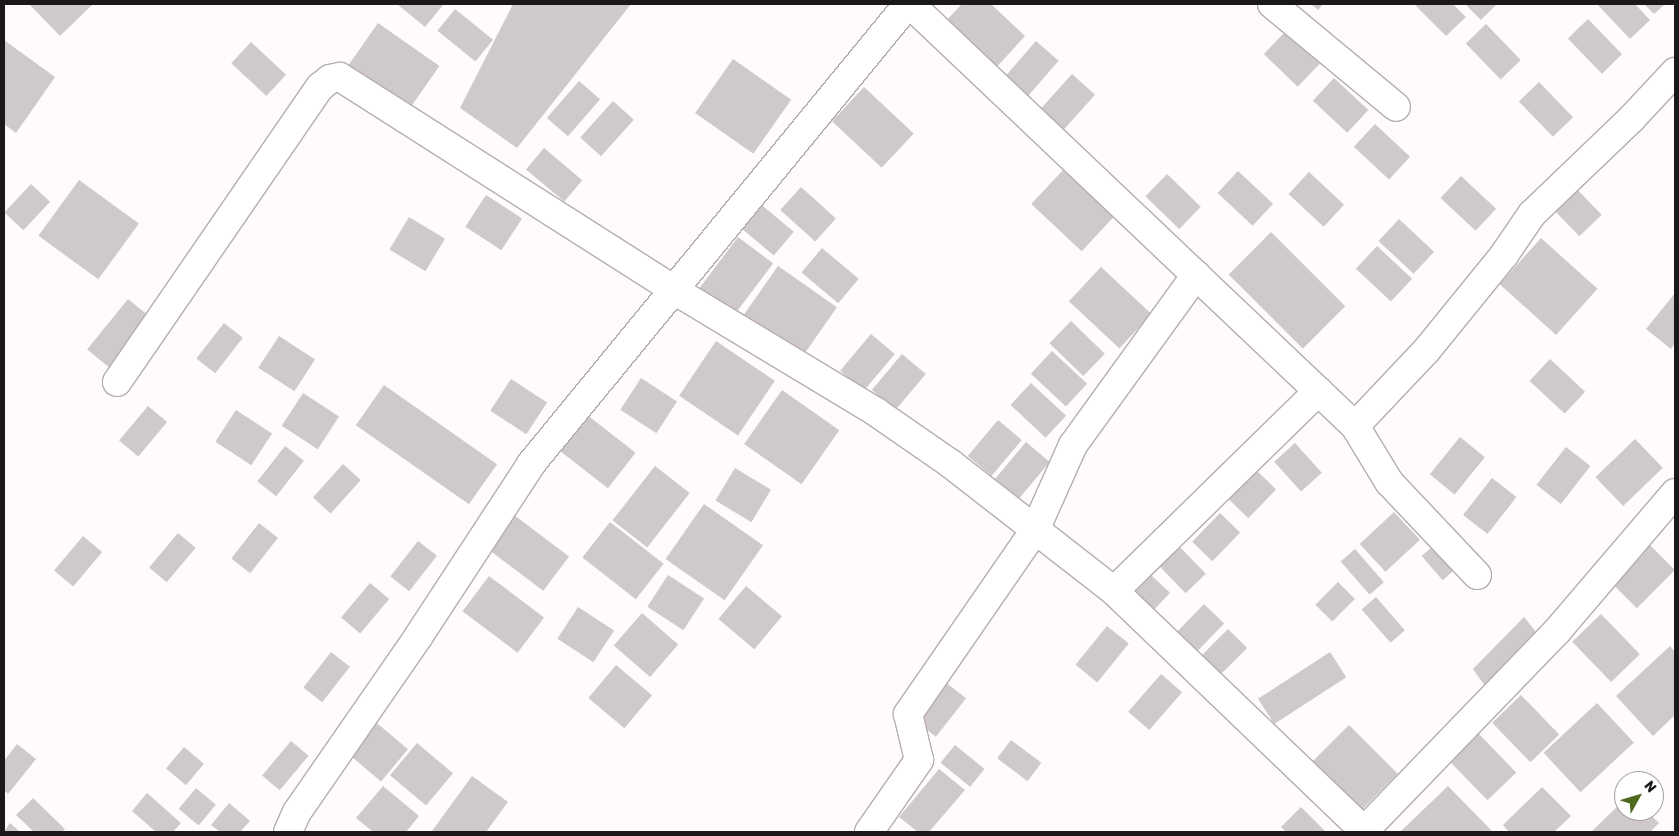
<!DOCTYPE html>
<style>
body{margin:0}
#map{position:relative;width:1679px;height:836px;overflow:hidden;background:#fffafb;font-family:Rubik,sans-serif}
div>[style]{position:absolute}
.building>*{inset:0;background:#d0c9cb;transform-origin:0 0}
.roads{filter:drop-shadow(1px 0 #b5aeb0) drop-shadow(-1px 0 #b5aeb0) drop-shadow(0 1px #b5aeb0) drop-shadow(0 -1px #b5aeb0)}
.street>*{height:28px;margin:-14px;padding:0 14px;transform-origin:14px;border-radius:14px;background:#fff}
span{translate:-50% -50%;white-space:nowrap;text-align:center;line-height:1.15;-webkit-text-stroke:5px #fff;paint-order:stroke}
.frame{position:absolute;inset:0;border:5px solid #1b1819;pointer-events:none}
.north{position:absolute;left:1614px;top:771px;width:50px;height:50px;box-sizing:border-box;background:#fff;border:1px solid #a4a3a3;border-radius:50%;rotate:51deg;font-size:14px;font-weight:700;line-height:20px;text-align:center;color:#1b1819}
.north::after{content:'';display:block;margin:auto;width:18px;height:22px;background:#4d6a1f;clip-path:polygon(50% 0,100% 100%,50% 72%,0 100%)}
</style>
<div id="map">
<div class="building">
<i style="clip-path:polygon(29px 4px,93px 4px,60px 36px)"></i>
<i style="clip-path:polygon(397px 4px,442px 4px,443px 5px,425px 27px)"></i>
<i style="clip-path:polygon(513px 4px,631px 4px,517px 148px,460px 108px)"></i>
<i style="clip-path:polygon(962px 4px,991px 4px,1025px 36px,993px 71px,943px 24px)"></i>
<i style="clip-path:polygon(1311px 4px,1323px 4px,1318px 10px)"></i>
<i style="clip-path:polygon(1414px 4px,1453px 4px,1466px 17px,1446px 36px)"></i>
<i style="clip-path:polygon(1465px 4px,1497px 4px,1481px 20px)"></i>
<i style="clip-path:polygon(1597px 4px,1635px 4px,1650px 20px,1630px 39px)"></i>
<i style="clip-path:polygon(1644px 4px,1665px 4px,1654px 14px)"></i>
<i style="left:455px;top:9px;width:49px;height:28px;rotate:39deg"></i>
<i style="left:1588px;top:19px;width:49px;height:28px;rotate:46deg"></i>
<i style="left:378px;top:23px;width:75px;height:54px;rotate:35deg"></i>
<i style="left:1486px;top:24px;width:50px;height:28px;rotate:46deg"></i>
<i style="left:1286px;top:31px;width:47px;height:32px;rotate:44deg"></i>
<i style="clip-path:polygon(4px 40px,55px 77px,16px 133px,4px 124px)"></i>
<i style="left:1036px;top:41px;width:30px;height:47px;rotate:41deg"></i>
<i style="left:251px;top:42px;width:48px;height:29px;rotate:43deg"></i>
<i style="left:733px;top:59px;width:71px;height:66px;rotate:35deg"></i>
<i style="left:1072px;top:74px;width:31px;height:47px;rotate:42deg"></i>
<i style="left:1334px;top:78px;width:47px;height:31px;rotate:43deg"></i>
<i style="left:579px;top:81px;width:28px;height:49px;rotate:41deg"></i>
<i style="left:1539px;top:82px;width:49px;height:28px;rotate:46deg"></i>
<i style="left:864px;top:87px;width:68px;height:47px;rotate:43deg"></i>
<i style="left:613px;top:101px;width:28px;height:49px;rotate:42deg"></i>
<i style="left:1375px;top:124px;width:48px;height:31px;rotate:43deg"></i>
<i style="left:544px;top:148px;width:50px;height:28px;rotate:40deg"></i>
<i style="left:1064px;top:169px;width:69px;height:48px;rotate:43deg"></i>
<i style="left:1238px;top:171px;width:48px;height:30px;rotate:43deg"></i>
<i style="left:1309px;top:172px;width:48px;height:30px;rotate:43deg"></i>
<i style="left:1167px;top:174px;width:47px;height:31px;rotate:44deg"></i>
<i style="left:1461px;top:176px;width:48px;height:30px;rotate:43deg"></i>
<i style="left:79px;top:180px;width:74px;height:69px;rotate:36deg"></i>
<i style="left:1569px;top:181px;width:47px;height:31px;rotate:46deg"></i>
<i style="left:31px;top:184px;width:26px;height:39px;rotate:43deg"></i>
<i style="left:801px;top:187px;width:47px;height:31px;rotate:42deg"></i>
<i style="left:486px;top:195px;width:43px;height:38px;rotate:33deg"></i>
<i style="left:757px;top:201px;width:48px;height:31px;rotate:40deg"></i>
<i style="left:409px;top:217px;width:42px;height:38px;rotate:31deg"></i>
<i style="left:1399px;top:219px;width:48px;height:30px;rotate:43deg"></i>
<i style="left:1271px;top:232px;width:105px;height:60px;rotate:45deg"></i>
<i style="left:738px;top:237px;width:44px;height:68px;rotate:37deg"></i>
<i style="left:1541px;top:238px;width:76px;height:62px;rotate:42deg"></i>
<i style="left:1377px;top:246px;width:48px;height:31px;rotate:43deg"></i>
<i style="left:822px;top:248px;width:48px;height:32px;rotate:40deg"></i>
<i style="left:778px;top:266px;width:72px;height:66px;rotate:35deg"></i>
<i style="left:1101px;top:267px;width:69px;height:47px;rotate:43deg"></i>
<i style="clip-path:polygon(1675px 293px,1675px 343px,1671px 349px,1646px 329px)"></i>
<i style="left:128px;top:299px;width:44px;height:65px;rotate:39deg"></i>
<i style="left:1071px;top:321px;width:47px;height:31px;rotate:44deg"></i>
<i style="left:224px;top:323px;width:24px;height:45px;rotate:38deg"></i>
<i style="left:871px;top:334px;width:31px;height:48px;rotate:40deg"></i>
<i style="left:279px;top:336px;width:43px;height:38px;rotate:33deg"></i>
<i style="left:716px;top:341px;width:71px;height:66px;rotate:34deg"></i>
<i style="left:1052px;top:351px;width:48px;height:31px;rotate:43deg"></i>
<i style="left:902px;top:354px;width:31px;height:47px;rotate:40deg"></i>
<i style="left:1550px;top:359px;width:48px;height:30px;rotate:43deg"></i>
<i style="left:641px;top:378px;width:43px;height:38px;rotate:33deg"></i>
<i style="left:511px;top:379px;width:43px;height:38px;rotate:33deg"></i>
<i style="left:1031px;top:383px;width:48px;height:30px;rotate:43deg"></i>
<i style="left:384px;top:385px;width:138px;height:49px;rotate:35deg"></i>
<i style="left:782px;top:390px;width:70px;height:66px;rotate:35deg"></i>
<i style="left:303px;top:393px;width:43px;height:39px;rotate:33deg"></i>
<i style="left:148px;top:406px;width:25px;height:45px;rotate:40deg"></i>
<i style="left:236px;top:410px;width:43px;height:38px;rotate:33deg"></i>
<i style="left:582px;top:411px;width:68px;height:45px;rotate:38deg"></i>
<i style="left:998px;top:420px;width:31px;height:47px;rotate:40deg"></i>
<i style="left:1460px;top:437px;width:32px;height:48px;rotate:39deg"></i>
<i style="left:1635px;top:439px;width:40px;height:55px;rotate:46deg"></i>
<i style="left:1026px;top:442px;width:31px;height:48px;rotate:40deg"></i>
<i style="left:1295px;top:443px;width:40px;height:28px;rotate:48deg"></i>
<i style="left:285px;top:446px;width:24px;height:45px;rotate:38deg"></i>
<i style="left:1566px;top:447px;width:31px;height:48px;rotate:38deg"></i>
<i style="left:343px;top:464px;width:24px;height:45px;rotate:42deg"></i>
<i style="left:655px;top:466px;width:44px;height:69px;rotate:38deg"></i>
<i style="left:735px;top:468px;width:42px;height:38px;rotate:31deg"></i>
<i style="left:1256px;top:470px;width:28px;height:40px;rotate:44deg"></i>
<i style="left:1492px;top:478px;width:31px;height:47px;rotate:38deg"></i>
<i style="left:704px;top:504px;width:72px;height:67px;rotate:35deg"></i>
<i style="left:1394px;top:512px;width:38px;height:47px;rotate:47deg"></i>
<i style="left:1220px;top:513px;width:28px;height:40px;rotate:44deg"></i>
<i style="left:514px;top:515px;width:69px;height:43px;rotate:37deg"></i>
<i style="left:610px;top:522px;width:68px;height:45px;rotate:38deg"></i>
<i style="left:259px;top:523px;width:24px;height:45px;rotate:38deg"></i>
<i style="left:178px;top:533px;width:23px;height:45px;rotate:40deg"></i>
<i style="left:83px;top:536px;width:25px;height:45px;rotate:40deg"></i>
<i style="left:418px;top:541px;width:24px;height:45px;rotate:38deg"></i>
<i style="left:1439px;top:541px;width:32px;height:23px;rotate:49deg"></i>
<i style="left:1646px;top:541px;width:41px;height:54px;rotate:45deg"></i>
<i style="left:1178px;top:545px;width:40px;height:28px;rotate:46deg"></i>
<i style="left:1355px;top:549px;width:44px;height:19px;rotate:49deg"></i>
<i style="left:668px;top:575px;width:43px;height:38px;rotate:33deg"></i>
<i style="left:1151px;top:575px;width:26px;height:27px;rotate:43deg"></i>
<i style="left:489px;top:576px;width:69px;height:44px;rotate:37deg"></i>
<i style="left:1338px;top:582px;width:24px;height:32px;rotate:45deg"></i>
<i style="left:370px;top:583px;width:25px;height:45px;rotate:40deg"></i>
<i style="left:746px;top:586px;width:47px;height:43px;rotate:40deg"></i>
<i style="left:1376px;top:597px;width:44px;height:19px;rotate:49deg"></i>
<i style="left:1204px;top:604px;width:28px;height:40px;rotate:44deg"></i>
<i style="left:578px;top:607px;width:43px;height:38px;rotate:33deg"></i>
<i style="left:642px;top:613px;width:48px;height:43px;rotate:41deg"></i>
<i style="left:1601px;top:614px;width:56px;height:40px;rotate:46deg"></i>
<i style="clip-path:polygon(1524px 617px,1541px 638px,1487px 689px,1473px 669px)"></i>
<i style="left:1107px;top:626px;width:28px;height:50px;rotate:39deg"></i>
<i style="left:1228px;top:629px;width:27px;height:41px;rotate:45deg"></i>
<i style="clip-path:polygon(1670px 646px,1675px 652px,1675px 715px,1653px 736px,1616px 696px)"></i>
<i style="left:331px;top:652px;width:24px;height:45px;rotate:38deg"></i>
<i style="left:1330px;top:652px;width:30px;height:86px;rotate:57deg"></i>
<i style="left:616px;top:665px;width:47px;height:43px;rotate:40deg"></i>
<i style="left:1161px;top:674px;width:28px;height:50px;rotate:41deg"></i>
<i style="left:944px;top:681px;width:28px;height:49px;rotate:38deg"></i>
<i style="left:1521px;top:695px;width:55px;height:40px;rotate:46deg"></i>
<i style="left:1597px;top:703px;width:54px;height:73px;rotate:47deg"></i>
<i style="left:372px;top:719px;width:47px;height:42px;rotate:40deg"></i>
<i style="left:1349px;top:725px;width:69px;height:53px;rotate:45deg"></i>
<i style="left:1478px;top:733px;width:55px;height:40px;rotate:46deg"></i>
<i style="left:1011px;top:740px;width:38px;height:23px;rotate:37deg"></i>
<i style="left:291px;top:741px;width:23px;height:45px;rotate:40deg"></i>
<i style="left:417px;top:743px;width:47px;height:42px;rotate:40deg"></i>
<i style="clip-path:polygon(17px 744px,36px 759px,8px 794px,4px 790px,4px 761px)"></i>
<i style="left:955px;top:745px;width:38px;height:23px;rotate:39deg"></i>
<i style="left:184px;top:747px;width:26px;height:28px;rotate:40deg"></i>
<i style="clip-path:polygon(939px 769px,965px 790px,929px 832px,918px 832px,899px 817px)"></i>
<i style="clip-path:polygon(472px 776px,508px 802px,486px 832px,434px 832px,432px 831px)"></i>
<i style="clip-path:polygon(383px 786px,419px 816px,406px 832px,373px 832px,356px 818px)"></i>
<i style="clip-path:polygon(1448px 786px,1493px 832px,1400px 832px)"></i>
<i style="clip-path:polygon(1542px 787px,1571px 816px,1554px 832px,1509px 832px,1503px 825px)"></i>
<i style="left:196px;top:788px;width:26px;height:27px;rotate:40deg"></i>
<i style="clip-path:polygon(147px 793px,181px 823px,173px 832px,156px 832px,132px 811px)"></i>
<i style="clip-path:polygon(33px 798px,65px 829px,62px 832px,34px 832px,16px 815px)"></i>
<i style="clip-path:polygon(1624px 800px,1624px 811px,1647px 811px,1659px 823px,1650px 832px,1591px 832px)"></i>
<i style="clip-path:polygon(229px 803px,250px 821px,240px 832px,220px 832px,211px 825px)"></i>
<i style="clip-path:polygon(1301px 807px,1326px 832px,1286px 832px,1281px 827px)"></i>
<i style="clip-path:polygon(10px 823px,20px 832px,4px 832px)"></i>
</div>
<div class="roads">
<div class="street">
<i style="left:910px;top:4px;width:613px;rotate:43.48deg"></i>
<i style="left:1355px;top:426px;width:66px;rotate:58.7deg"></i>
<i style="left:1389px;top:482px;width:128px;rotate:46.6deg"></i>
<i style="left:1272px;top:4px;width:161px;rotate:39.7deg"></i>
<i style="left:117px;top:382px;width:358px;rotate:-55.5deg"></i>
<i style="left:320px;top:87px;width:13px;rotate:-39deg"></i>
<i style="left:330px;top:79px;width:10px;rotate:-11deg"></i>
<i style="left:340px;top:77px;width:396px;rotate:32.5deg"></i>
<i style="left:674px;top:290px;width:236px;rotate:31.1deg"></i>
<i style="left:876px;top:412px;width:91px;rotate:34.7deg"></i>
<i style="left:951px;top:464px;width:207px;rotate:37.9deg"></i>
<i style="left:1114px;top:591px;width:348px;rotate:43.8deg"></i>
<i style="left:1355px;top:426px;width:103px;rotate:-46.6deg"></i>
<i style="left:1426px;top:351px;width:124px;rotate:-50.9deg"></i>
<i style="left:1504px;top:255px;width:50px;rotate:-55.7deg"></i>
<i style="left:1532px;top:214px;width:139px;rotate:-43.8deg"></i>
<i style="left:1632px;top:118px;width:63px;rotate:-46.9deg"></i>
<i style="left:1114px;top:591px;width:286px;rotate:-44.4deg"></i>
<i style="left:1364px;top:831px;width:279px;rotate:-46deg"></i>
<i style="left:1558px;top:630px;width:180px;rotate:-49.5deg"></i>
<i style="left:288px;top:832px;width:22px;rotate:-66deg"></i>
<i style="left:297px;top:812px;width:213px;rotate:-55.3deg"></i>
<i style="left:418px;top:637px;width:207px;rotate:-56.8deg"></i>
<i style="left:531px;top:464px;width:595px;rotate:-50.66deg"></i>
<i style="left:869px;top:832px;width:88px;rotate:-55.2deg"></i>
<i style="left:919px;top:760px;width:47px;rotate:-103.4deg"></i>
<i style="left:908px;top:714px;width:224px;rotate:-55.4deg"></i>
<i style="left:1035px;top:530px;width:93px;rotate:-65.9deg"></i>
<i style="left:1073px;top:445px;width:210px;rotate:-54.1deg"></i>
</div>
</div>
<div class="frame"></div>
<div class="north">N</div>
</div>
